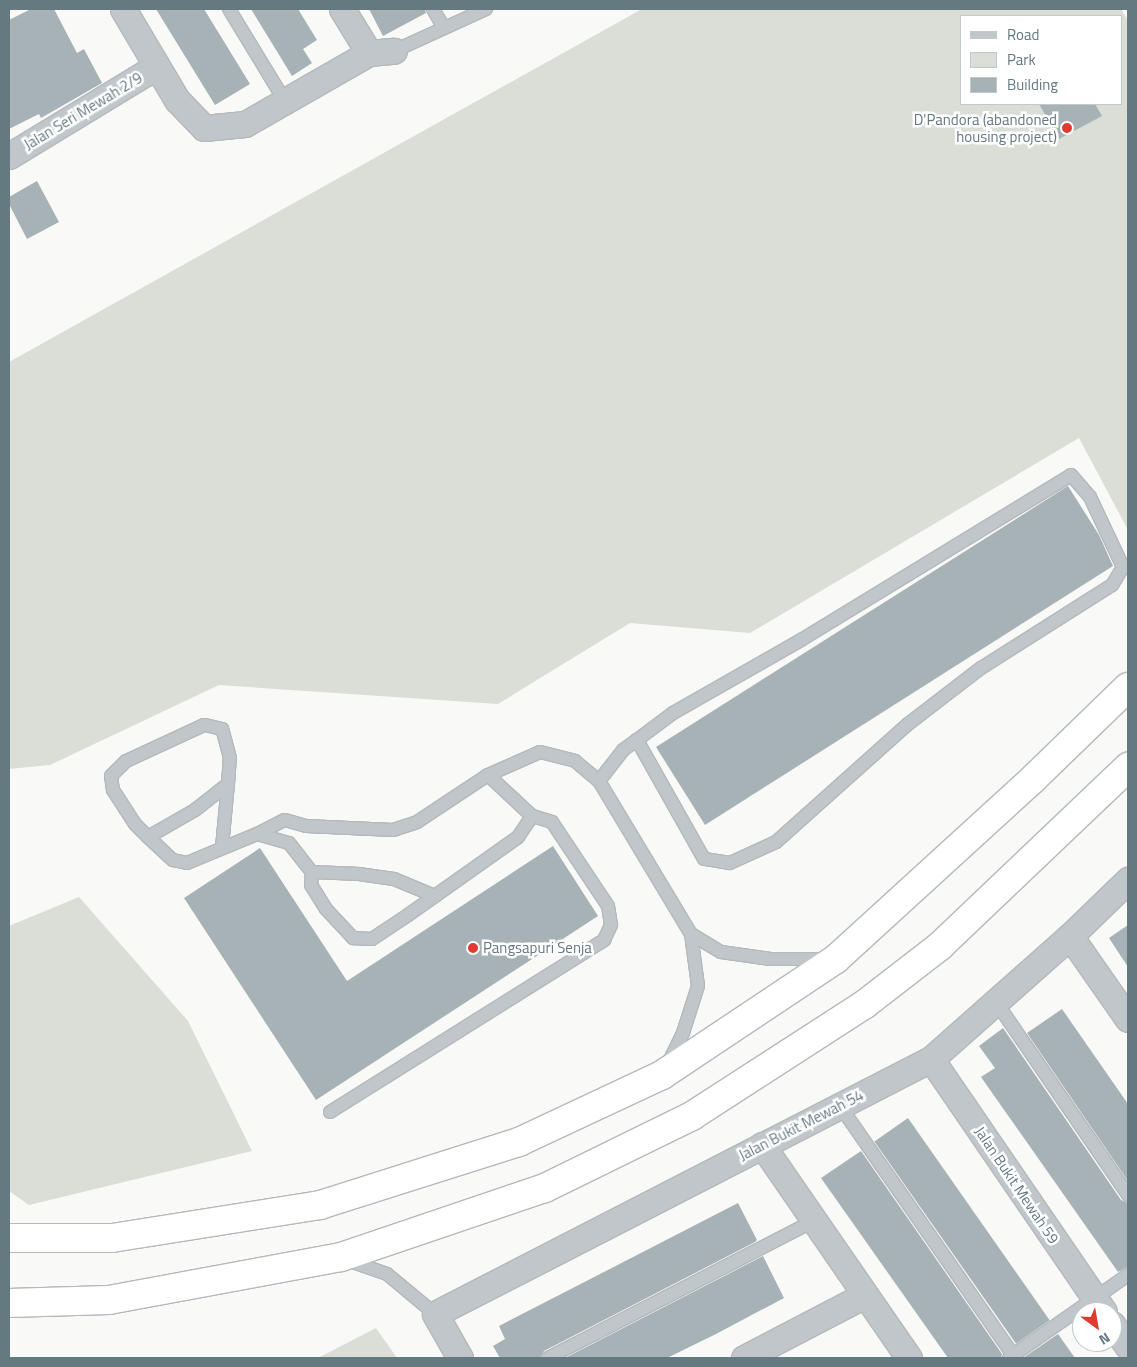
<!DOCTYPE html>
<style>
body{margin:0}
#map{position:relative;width:1137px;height:1367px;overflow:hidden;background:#f9f9f7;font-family:"Titillium Web",sans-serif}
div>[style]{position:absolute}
.green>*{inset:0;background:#daded6}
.building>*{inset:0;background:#a7b2b6;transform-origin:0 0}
.roads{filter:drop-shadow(1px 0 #b4b9bc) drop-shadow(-1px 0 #b4b9bc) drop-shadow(0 1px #b4b9bc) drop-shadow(0 -1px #b4b9bc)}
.lane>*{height:12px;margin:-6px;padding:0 6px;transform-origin:6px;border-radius:6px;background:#c0c6c9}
.street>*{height:25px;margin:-12.5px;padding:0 12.5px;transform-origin:12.5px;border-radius:12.5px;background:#c0c6c9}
.highway>*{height:28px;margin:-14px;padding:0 14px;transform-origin:14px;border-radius:14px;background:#fff}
.dots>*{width:14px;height:14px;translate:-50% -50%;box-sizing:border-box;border:2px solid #fff;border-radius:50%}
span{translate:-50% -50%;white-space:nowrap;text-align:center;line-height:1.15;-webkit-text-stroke:5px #fff;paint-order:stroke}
.street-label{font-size:15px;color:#657981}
.poi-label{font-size:15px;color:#657981}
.right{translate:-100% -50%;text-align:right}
.left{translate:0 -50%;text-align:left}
.frame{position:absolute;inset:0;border:10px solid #657981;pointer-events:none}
.legend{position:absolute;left:960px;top:15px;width:162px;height:90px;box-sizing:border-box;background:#fff;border:1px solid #c1c9cd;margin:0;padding:6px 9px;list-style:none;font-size:15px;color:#657981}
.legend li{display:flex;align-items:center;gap:10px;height:25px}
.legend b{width:25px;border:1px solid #c1c9cd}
.north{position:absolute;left:1072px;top:1302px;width:50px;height:50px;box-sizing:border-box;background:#fff;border:1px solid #c1c9cd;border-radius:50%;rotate:148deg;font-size:14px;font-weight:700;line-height:20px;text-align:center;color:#657981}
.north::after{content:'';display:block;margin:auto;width:18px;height:22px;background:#e03b30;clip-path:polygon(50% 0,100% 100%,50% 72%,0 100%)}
</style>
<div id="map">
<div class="green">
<i style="clip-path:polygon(evenodd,642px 9px,1121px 9px,1128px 21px,1128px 530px,1079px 438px,750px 633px,630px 623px,498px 704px,219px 685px,50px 765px,9px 769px,9px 362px,642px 9px,961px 16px,1121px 16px,1121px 104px,961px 104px,961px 16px)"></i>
<i style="clip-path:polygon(79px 897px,188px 1021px,252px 1151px,29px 1205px,9px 1191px,9px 926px)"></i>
<i style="clip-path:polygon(376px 1328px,397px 1358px,318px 1358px)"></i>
</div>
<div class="building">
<i style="clip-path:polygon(31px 9px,54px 9px,77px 53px,84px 49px,102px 83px,41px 118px,39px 114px,9px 129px,9px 20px)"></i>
<i style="clip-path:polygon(156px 9px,204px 9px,250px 84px,215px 105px)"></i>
<i style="clip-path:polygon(251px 9px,298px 9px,317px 40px,303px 49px,312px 63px,292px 76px)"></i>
<i style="clip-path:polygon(369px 9px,425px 9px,426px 13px,383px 36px)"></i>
<i style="clip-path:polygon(1039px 104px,1095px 104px,1102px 116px,1059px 139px)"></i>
<i style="clip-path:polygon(37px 181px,59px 222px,27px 239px,9px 204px,9px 197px)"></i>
<i style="clip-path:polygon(1068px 486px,1099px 535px,1113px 566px,705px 825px,656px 747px)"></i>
<i style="clip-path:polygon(553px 846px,598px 916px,316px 1100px,184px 898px,260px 848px,347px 981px)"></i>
<i style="clip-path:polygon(1128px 925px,1128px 967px,1109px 938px)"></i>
<i style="clip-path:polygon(1062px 1009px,1128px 1104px,1128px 1181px,1027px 1033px)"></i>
<i style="clip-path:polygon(1003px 1028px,1121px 1200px,1128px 1203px,1128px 1267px,1118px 1272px,981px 1077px,995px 1068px,979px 1046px)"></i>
<i style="left:908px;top:1118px;width:247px;height:41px;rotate:55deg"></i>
<i style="clip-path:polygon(861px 1151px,1002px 1354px,1001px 1358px,948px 1358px,821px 1178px)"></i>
<i style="clip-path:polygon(738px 1203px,757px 1240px,755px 1242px,544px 1351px,540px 1358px,500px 1358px,493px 1346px,505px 1339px,499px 1326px)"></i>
<i style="clip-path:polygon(763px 1256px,784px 1298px,716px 1334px,667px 1358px,565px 1358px)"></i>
<i style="clip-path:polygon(1058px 1334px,1075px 1358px,1023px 1358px)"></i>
</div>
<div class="roads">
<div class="lane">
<i style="left:229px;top:9px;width:108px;rotate:58.7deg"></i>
<i style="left:433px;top:9px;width:22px;rotate:60deg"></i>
<i style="left:394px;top:51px;width:101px;rotate:-24.5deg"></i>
<i style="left:599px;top:781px;width:39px;rotate:-52deg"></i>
<i style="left:623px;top:750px;width:17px;rotate:-36deg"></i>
<i style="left:637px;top:740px;width:45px;rotate:-36.9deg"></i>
<i style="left:673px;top:713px;width:147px;rotate:-29.7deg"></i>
<i style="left:801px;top:640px;width:316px;rotate:-31.4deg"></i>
<i style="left:1071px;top:475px;width:29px;rotate:49deg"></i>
<i style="left:1090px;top:497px;width:77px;rotate:64.8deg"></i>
<i style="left:1123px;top:567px;width:21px;rotate:121deg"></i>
<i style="left:1112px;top:585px;width:155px;rotate:147.6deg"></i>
<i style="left:981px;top:668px;width:92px;rotate:142.5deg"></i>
<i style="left:908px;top:724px;width:177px;rotate:138.2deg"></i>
<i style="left:776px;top:842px;width:51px;rotate:155.5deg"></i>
<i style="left:730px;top:863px;width:26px;rotate:-171deg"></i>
<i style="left:704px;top:859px;width:137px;rotate:-119.4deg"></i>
<i style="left:257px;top:834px;width:31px;rotate:-27deg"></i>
<i style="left:285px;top:820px;width:22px;rotate:16deg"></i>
<i style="left:306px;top:826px;width:87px;rotate:2.6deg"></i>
<i style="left:393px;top:830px;width:25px;rotate:-18deg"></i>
<i style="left:417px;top:822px;width:85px;rotate:-33.5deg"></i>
<i style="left:488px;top:775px;width:57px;rotate:-23.9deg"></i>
<i style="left:540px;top:752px;width:36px;rotate:14deg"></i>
<i style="left:575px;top:761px;width:31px;rotate:40deg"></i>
<i style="left:599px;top:781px;width:179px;rotate:59deg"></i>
<i style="left:691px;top:934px;width:52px;rotate:82.3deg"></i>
<i style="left:698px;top:986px;width:49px;rotate:107.7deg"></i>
<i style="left:683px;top:1033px;width:37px;rotate:116deg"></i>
<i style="left:148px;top:837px;width:54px;rotate:-29.9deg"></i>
<i style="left:195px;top:810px;width:42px;rotate:-38.2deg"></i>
<i style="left:228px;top:784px;width:26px;rotate:-86deg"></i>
<i style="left:230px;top:758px;width:30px;rotate:-105deg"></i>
<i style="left:222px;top:729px;width:18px;rotate:-167deg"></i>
<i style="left:204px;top:725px;width:86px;rotate:155.2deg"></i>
<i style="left:126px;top:761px;width:21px;rotate:135deg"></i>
<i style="left:111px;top:776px;width:14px;rotate:82deg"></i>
<i style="left:113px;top:790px;width:40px;rotate:57.1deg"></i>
<i style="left:135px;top:824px;width:18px;rotate:45deg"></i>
<i style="left:148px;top:837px;width:34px;rotate:43deg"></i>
<i style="left:173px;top:860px;width:14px;rotate:12deg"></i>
<i style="left:187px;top:863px;width:76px;rotate:-22.5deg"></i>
<i style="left:257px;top:834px;width:33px;rotate:16deg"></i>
<i style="left:289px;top:843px;width:37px;rotate:52deg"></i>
<i style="left:222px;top:847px;width:63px;rotate:-84.6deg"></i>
<i style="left:435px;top:896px;width:44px;rotate:-157.5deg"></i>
<i style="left:394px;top:879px;width:34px;rotate:-172deg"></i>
<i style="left:360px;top:874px;width:48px;rotate:-177.6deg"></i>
<i style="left:312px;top:872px;width:13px;rotate:94deg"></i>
<i style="left:311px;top:885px;width:28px;rotate:58deg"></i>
<i style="left:326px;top:909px;width:40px;rotate:47deg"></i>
<i style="left:353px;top:938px;width:19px;rotate:3deg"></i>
<i style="left:372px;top:939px;width:43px;rotate:-33.7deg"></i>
<i style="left:408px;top:915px;width:135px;rotate:-35.3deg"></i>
<i style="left:518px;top:837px;width:25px;rotate:-56deg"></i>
<i style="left:691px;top:934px;width:35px;rotate:31deg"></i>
<i style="left:721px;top:952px;width:50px;rotate:8deg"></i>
<i style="left:771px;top:959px;width:57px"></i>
<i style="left:996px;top:1002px;width:234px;rotate:55.6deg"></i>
<i style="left:840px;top:1106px;width:307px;rotate:55.2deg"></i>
<i style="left:330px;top:1112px;width:324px;rotate:-32.1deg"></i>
<i style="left:604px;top:940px;width:17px;rotate:-65deg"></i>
<i style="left:611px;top:925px;width:19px;rotate:-99deg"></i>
<i style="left:608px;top:906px;width:101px;rotate:-123.7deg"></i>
<i style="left:552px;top:822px;width:21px;rotate:-163deg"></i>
<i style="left:532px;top:816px;width:60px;rotate:-137deg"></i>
<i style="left:347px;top:1260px;width:42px;rotate:19.3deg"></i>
<i style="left:387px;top:1274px;width:62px;rotate:39.8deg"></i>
<i style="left:548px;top:1358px;width:299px;rotate:-27.3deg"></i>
<i style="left:1009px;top:1358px;width:145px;rotate:-34.9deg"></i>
</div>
<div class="street">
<i style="left:123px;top:9px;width:106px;rotate:59.3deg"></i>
<i style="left:177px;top:100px;width:39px;rotate:46deg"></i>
<i style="left:204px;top:128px;width:41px;rotate:-5.6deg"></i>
<i style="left:245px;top:124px;width:143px;rotate:-29.8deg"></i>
<i style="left:342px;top:9px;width:52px;rotate:58.5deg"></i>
<i style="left:369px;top:53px;width:25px;rotate:-5deg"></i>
<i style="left:9px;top:156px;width:173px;rotate:-31.3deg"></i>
<i style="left:1070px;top:936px;width:101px;rotate:55.1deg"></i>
<i style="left:931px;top:1059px;width:306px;rotate:55.6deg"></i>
<i style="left:762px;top:1145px;width:259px;rotate:55.4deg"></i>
<i style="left:1112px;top:1324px;width:28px;rotate:55deg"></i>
<i style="left:460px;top:1358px;width:51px;rotate:-119.6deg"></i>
<i style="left:435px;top:1314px;width:558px;rotate:-27.21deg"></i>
<i style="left:931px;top:1059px;width:186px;rotate:-41.5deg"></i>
<i style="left:1070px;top:936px;width:81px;rotate:-44deg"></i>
<i style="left:744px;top:1358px;width:136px;rotate:-27.5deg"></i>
</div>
<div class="highway">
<i style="left:9px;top:1238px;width:103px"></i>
<i style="left:112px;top:1238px;width:211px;rotate:-9deg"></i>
<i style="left:320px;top:1205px;width:209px;rotate:-17.6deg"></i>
<i style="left:519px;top:1142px;width:158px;rotate:-25.1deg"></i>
<i style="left:662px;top:1075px;width:209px;rotate:-33.7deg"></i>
<i style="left:836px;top:959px;width:267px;rotate:-42.4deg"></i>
<i style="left:1033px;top:779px;width:132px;rotate:-44.1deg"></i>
<i style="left:9px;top:1303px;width:100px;rotate:-1.7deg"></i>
<i style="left:109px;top:1300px;width:236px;rotate:-10.5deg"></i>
<i style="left:341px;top:1257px;width:215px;rotate:-18.7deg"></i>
<i style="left:545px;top:1188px;width:164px;rotate:-26.1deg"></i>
<i style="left:692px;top:1116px;width:206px;rotate:-32.9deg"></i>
<i style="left:865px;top:1004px;width:95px;rotate:-37.7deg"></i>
<i style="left:940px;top:946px;width:260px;rotate:-43.6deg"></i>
</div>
</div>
<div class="dots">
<i style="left:1067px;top:128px;background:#e03b30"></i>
<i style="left:473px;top:948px;background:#e03b30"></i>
</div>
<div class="street-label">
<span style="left:83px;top:111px;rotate:-31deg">Jalan Seri Mewah 2/9</span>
<span style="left:801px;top:1125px;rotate:-27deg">Jalan Bukit Mewah 54</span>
<span style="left:1017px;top:1185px;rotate:56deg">Jalan Bukit Mewah 59</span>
</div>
<div class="poi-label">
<span class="right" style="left:1057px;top:128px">D'Pandora (abandoned<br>housing project)</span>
<span class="left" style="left:483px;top:948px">Pangsapuri Senja</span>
</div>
<div class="frame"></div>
<ul class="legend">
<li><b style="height:6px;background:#c0c6c9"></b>Road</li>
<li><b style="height:14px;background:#daded6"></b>Park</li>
<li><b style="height:14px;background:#a7b2b6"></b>Building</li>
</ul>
<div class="north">N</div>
</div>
